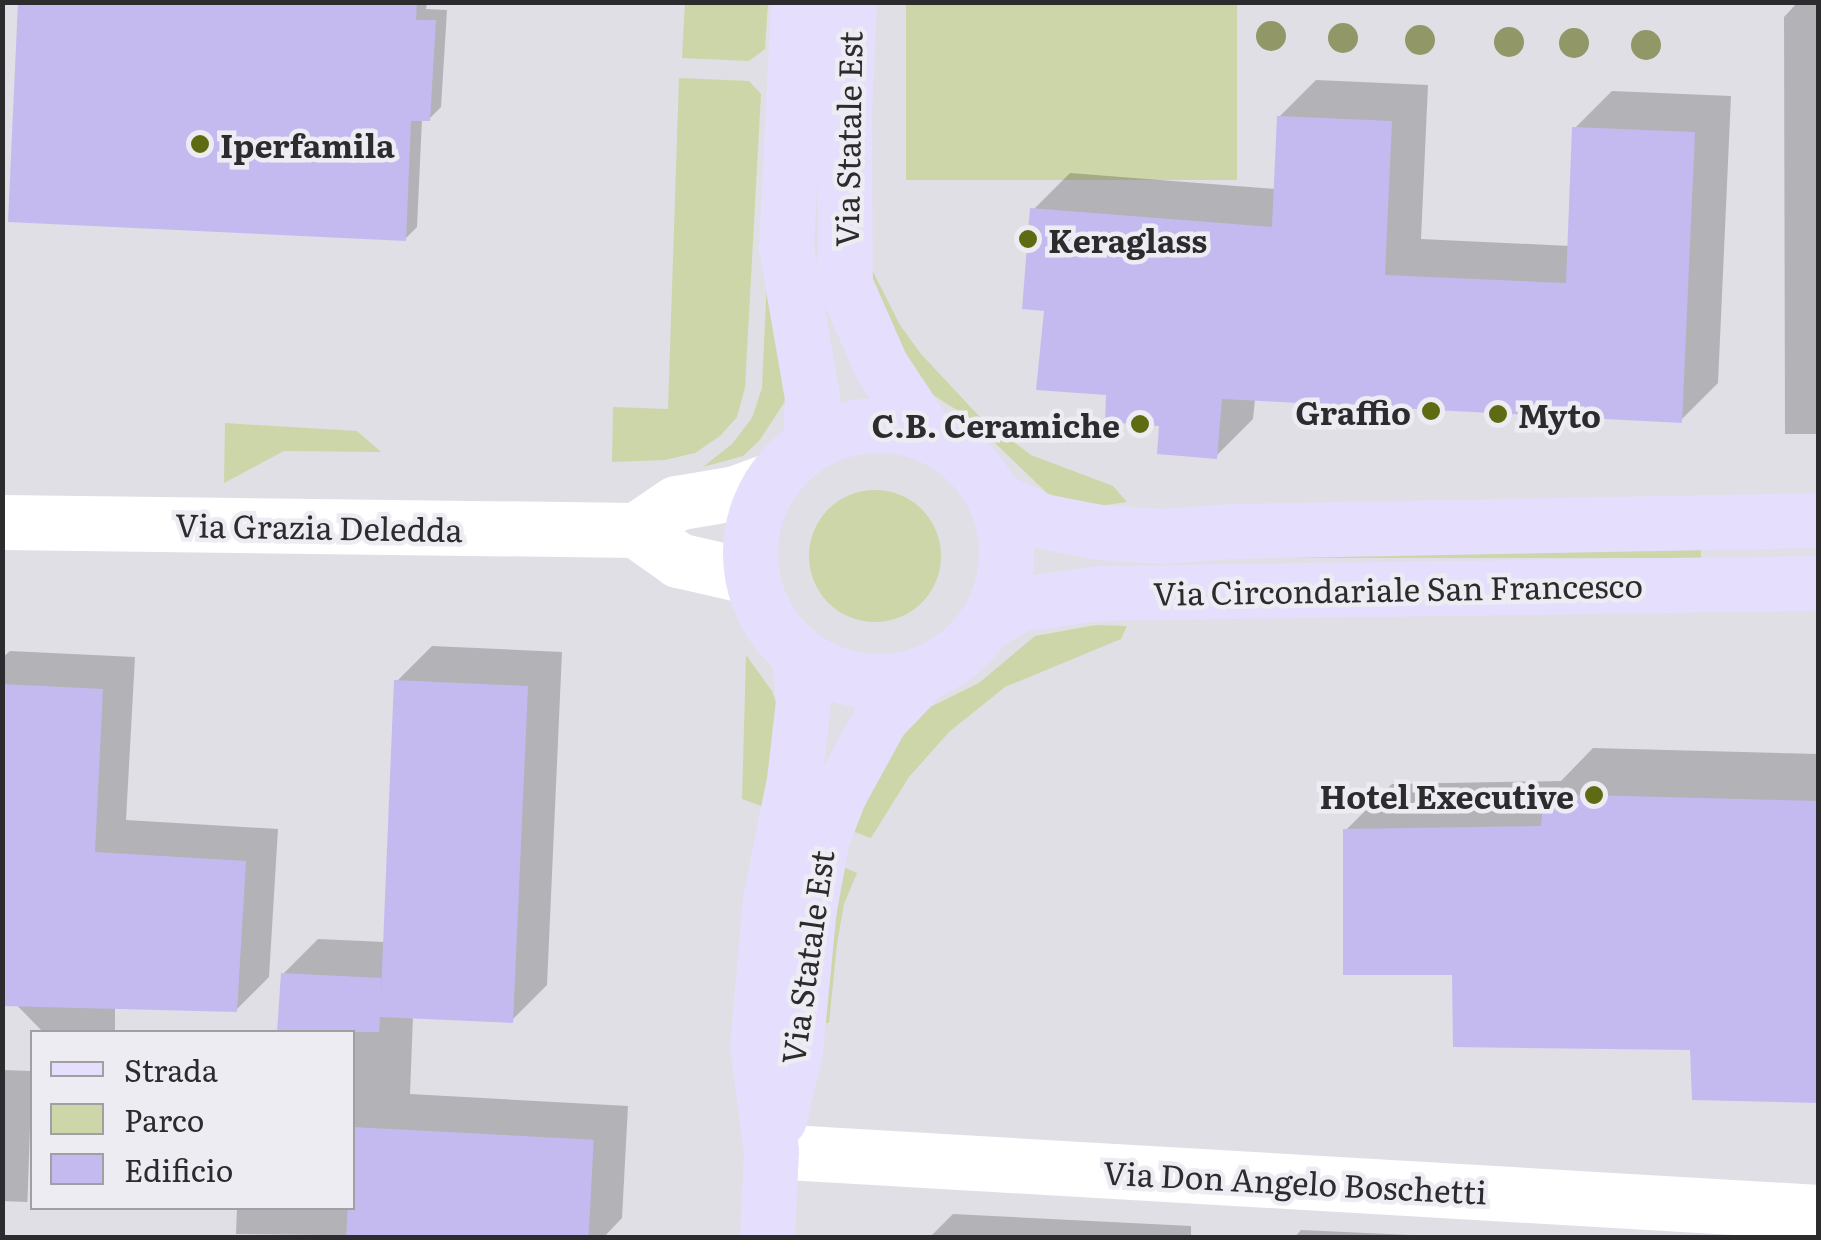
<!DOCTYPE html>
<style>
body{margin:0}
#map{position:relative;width:1821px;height:1240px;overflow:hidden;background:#e0dfe5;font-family:Literata,serif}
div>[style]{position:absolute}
.green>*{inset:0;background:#cdd6a9;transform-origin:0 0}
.round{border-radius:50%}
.shadow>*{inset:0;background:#0003;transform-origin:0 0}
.building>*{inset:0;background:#c5baf0;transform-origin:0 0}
.street>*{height:55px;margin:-27.5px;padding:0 27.5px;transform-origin:27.5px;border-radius:27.5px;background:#fff}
.secondary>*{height:55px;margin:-27.5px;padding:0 27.5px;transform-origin:27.5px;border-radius:27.5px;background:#e5defc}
.secondary>.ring{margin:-27.5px;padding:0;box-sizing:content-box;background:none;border:55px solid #e5defc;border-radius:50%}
.trees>*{width:30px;height:30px;margin:-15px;border-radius:50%;background:#919767}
.dots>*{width:28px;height:28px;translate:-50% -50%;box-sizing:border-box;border:5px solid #edecf2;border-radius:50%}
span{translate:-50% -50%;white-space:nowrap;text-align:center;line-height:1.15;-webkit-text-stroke:9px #edecf2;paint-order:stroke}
.street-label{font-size:32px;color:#2c2c2e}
.poi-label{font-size:32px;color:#2c2c2e;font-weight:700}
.left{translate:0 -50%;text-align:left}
.right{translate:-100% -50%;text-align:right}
.frame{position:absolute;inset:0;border:5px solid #2c2c2e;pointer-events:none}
.legend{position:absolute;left:30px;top:1030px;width:325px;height:180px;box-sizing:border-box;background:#edecf2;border:2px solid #a09fa4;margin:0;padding:12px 18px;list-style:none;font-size:30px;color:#2c2c2e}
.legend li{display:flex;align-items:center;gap:20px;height:50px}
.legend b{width:50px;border:2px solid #a09fa4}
</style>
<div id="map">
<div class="green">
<i style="clip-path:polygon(685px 3px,768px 3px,765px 49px,749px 61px,682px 58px)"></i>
<i style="left:906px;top:3px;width:331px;height:177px"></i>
<i style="clip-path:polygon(679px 78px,749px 81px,761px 94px,745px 388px,737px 417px,720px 436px,695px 453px,665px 460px,612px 462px,613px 407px,668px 409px)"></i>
<i style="clip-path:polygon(867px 260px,900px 325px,921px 354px,978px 415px,1031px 455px,1113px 486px,1127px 502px,1100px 506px,1048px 494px,968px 417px,933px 395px,887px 325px)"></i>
<i style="clip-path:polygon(767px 279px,790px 379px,784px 403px,759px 441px,743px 456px,703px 467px,732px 444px,752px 418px,762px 388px)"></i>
<i style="clip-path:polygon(225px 423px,357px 431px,381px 452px,284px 451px,224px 483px)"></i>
<i class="round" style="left:809px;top:490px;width:132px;height:132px"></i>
<i style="left:1701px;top:544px;width:14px;height:504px;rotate:90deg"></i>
<i style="clip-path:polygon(1096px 625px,1127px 626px,1121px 639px,1005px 687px,949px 732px,909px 777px,871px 838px,852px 831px,884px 758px,922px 711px,979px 683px,1035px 636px)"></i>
<i style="clip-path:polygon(746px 655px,772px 691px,785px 728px,764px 807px,742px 799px)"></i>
<i style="clip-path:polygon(841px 866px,857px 873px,844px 904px,837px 944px,829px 1023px,819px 1023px)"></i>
</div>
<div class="shadow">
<i style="clip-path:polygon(21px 2px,427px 2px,426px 9px,447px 10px,441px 107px,429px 119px,422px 119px,417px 227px,405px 239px)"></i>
<i style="clip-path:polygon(1798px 2px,1818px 2px,1818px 434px,1785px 434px,1784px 17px)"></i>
<i style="clip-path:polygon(1316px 80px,1428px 85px,1421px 239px,1570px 246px,1575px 128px,1612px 91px,1731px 96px,1718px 383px,1681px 420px,1255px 399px,1253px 419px,1216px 456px,1109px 393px,1047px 308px,1033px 210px,1070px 173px,1276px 189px,1279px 117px)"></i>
<i style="clip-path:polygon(432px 646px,562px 652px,547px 985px,512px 1020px,413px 1016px,410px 1094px,628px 1106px,622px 1218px,603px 1238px,236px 1234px,237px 1208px,352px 1208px,352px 1032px,280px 1032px,283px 974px,318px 939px,385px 942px,397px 681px)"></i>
<i style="clip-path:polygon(10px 651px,135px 657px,126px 820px,278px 829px,269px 977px,236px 1010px,115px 1006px,115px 1032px,43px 1032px,2px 990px,2px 658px)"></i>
<i style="clip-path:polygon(1593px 748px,1818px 754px,1818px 1100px,1694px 1098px,1693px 1048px,1455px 972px,1346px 830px,1392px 784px,1561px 781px)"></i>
<i style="left:2px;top:1070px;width:30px;height:131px;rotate:2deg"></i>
<i style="clip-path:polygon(953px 1214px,1191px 1226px,1191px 1238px,929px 1238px)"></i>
<i style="clip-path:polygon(1301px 1230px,1476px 1238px,1294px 1238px)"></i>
</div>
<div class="building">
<i style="clip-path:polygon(18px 2px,417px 2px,416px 20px,436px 20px,430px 121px,411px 121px,406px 241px,8px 222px)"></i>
<i style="clip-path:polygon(1277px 116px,1392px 121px,1385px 275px,1566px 283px,1572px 127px,1695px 132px,1682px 423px,1222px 399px,1217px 459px,1157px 454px,1159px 426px,1105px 422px,1106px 395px,1036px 390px,1044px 311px,1022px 309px,1030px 208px,1272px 227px)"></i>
<i style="clip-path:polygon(394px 680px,528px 686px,513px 1023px,380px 1017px,379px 1032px,277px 1032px,281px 973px,381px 978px,381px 993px)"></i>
<i style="clip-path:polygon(2px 684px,103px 689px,95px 852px,246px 861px,237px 1012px,2px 1006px)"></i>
<i style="clip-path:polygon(1544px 794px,1818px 801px,1818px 1103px,1692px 1100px,1690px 1050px,1453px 1047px,1452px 975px,1343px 975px,1343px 829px,1541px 826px)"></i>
<i style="left:352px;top:1127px;width:242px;height:111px;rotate:3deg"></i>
</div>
<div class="street">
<i style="left:2px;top:522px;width:634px;rotate:0.72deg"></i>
<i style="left:636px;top:530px;width:48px;rotate:-34deg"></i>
<i style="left:676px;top:503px;width:60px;rotate:-9.6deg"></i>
<i style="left:735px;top:493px;width:40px;rotate:-20.2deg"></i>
<i style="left:636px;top:530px;width:52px;rotate:35.5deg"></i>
<i style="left:678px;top:560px;width:76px;rotate:12.9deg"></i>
<i style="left:771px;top:1151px;width:1049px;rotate:3.33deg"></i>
</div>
<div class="secondary">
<i style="left:798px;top:2px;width:245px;rotate:92.8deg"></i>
<i style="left:786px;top:247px;width:153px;rotate:80.2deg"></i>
<i style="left:812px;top:398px;width:46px;rotate:92.5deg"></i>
<i style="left:849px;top:2px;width:116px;rotate:92.5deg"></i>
<i style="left:844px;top:118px;width:166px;rotate:89.7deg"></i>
<i style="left:845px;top:284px;width:90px;rotate:66.3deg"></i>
<i style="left:881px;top:366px;width:82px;rotate:56.5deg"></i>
<i class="ring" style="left:750px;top:425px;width:201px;height:201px"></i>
<i style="left:994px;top:498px;width:53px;rotate:25.6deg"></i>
<i style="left:1042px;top:521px;width:59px;rotate:10.7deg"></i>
<i style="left:1100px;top:532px;width:61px;rotate:3.8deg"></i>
<i style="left:1161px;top:536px;width:72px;rotate:-4deg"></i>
<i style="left:1233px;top:531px;width:585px;rotate:-1.08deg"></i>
<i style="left:984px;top:624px;width:40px;rotate:-29.7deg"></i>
<i style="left:1019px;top:604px;width:80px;rotate:-7.9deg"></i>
<i style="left:1098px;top:593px;width:720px;rotate:-0.8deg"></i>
<i style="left:779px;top:1119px;width:71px;rotate:-76.9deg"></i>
<i style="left:795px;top:1050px;width:143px;rotate:-84.4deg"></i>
<i style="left:809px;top:908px;width:71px;rotate:-79.5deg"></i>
<i style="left:822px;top:838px;width:47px;rotate:-68.9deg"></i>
<i style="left:839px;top:794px;width:85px;rotate:-61.3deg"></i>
<i style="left:880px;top:719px;width:64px;rotate:-46.3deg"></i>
<i style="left:767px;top:1238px;width:87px;rotate:-87.4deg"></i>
<i style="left:771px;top:1151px;width:105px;rotate:-97.7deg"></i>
<i style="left:757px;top:1047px;width:149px;rotate:-85deg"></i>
<i style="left:770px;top:899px;width:121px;rotate:-78.6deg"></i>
<i style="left:794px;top:780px;width:80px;rotate:-83.5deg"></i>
<i style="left:803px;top:701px;width:46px;rotate:-95deg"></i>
</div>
<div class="trees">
<i style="left:1271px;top:36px"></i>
<i style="left:1343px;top:38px"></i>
<i style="left:1420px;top:40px"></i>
<i style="left:1509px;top:42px"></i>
<i style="left:1574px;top:43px"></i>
<i style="left:1646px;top:45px"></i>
</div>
<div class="dots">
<i style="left:200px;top:144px;background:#5f6b13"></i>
<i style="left:1028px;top:239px;background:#5f6b13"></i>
<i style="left:1431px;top:411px;background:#5f6b13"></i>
<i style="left:1498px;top:414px;background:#5f6b13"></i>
<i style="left:1140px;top:424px;background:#5f6b13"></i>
<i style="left:1594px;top:795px;background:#5f6b13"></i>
</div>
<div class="street-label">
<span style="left:847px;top:139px;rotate:-89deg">Via Statale Est</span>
<span style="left:319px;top:526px;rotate:1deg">Via Grazia Deledda</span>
<span style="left:1398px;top:588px;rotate:-1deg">Via Circondariale San Francesco</span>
<span style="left:806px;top:957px;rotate:-82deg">Via Statale Est</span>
<span style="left:1295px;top:1181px;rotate:3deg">Via Don Angelo Boschetti</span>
</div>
<div class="poi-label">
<span class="left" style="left:220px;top:144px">Iperfamila</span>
<span class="left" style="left:1048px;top:239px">Keraglass</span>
<span class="right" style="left:1411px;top:411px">Graffio</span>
<span class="left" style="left:1518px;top:414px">Myto</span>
<span class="right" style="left:1120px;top:424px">C.B. Ceramiche</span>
<span class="right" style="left:1574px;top:795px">Hotel Executive</span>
</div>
<div class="frame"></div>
<ul class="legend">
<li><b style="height:12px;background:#e5defc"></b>Strada</li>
<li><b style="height:28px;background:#cdd6a9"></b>Parco</li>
<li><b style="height:28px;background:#c5baf0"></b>Edificio</li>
</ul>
</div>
